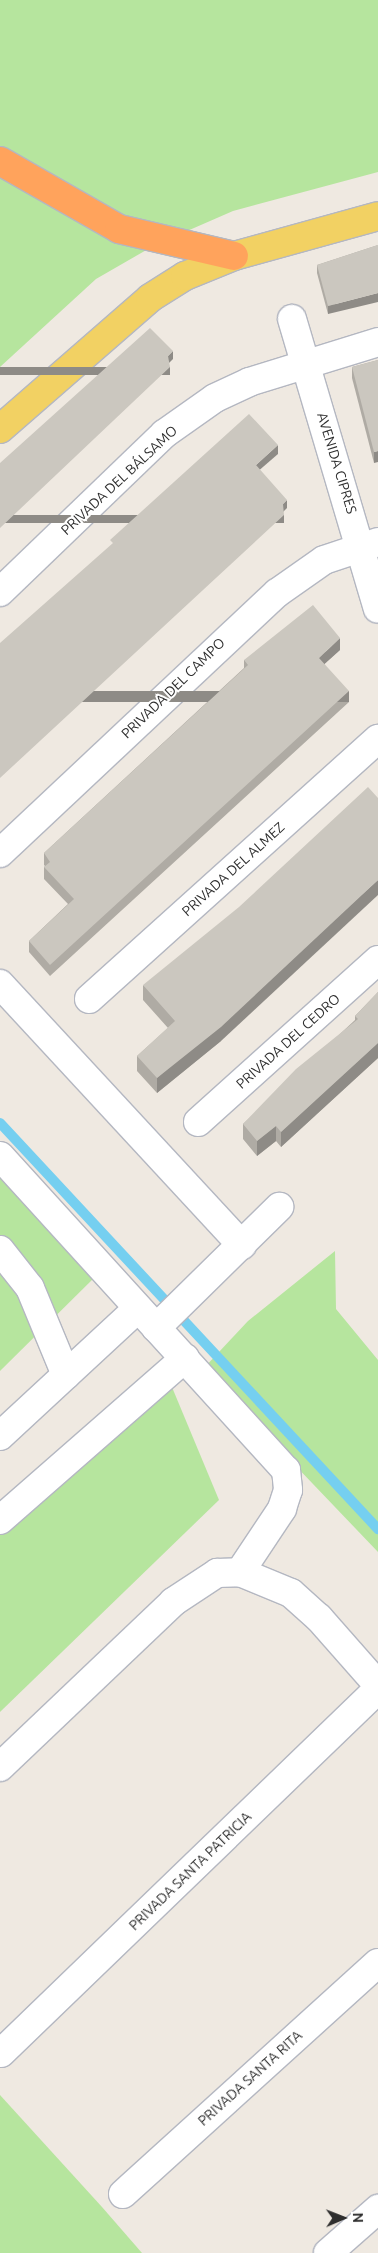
<!DOCTYPE html>
<meta charset="utf-8">
<style>
body{margin:0}
#map{position:relative;width:378px;height:2253px;overflow:hidden;background:#efe9e1;font-family:Ubuntu,sans-serif}
div>[style]{position:absolute}
.green>*{inset:0;background:#b6e59e}
.stream>*{height:10px;margin:-5px;padding:0 5px;transform-origin:5px;border-radius:5px;background:#75cff0}
.roads{filter:drop-shadow(1px 0 #b4b7c1) drop-shadow(-1px 0 #b4b7c1) drop-shadow(0 1px #b4b7c1) drop-shadow(0 -1px #b4b7c1)}
.minor>*{height:28px;margin:-14px;padding:0 14px;transform-origin:14px;border-radius:14px;background:#fff}
.major>*{height:28px;margin:-14px;padding:0 14px;transform-origin:14px;border-radius:14px;background:#f2d163}
.highway>*{height:28px;margin:-14px;padding:0 14px;transform-origin:14px;border-radius:14px;background:#ffa35c}
.wall>*{inset:0;background:#afaba4}
.shaded-wall>*{inset:0;background:#8e8b86;transform-origin:0 0}
.building>*{inset:0;background:#cbc7bf}
span{translate:-50% -50%;white-space:nowrap;text-align:center;line-height:1.15;-webkit-text-stroke:4px #fff;paint-order:stroke}
.street-label{font-size:14px;color:#2e2e2e}
.north{position:absolute;left:318px;top:2193px;width:50px;height:50px;-webkit-text-stroke:4px #fff;paint-order:stroke;rotate:89deg;font-size:14px;font-weight:700;line-height:20px;text-align:center;color:#2e2e2e}
.north::after{content:'';display:block;margin:auto;width:18px;height:22px;background:#2e2e2e;clip-path:polygon(50% 0,100% 100%,50% 72%,0 100%)}
</style>
<div id="map">
<div class="green">
<i style="clip-path:polygon(0 0,378px 0,378px 172px,233px 211px,155px 245px,96px 279px,0 367px)"></i>
<i style="clip-path:polygon(0 1168px,98px 1274px,0 1371px)"></i>
<i style="clip-path:polygon(335px 1251px,336px 1309px,378px 1360px,378px 1552px,203px 1369px,248px 1321px)"></i>
<i style="clip-path:polygon(169px 1380px,219px 1500px,0 1712px,0 1528px)"></i>
<i style="clip-path:polygon(0 2095px,102px 2207px,142px 2253px,0 2253px)"></i>
</div>
<div class="stream">
<i style="left:0;top:1123px;width:555px;rotate:47.05deg"></i>
</div>
<div class="roads">
<div class="minor">
<i style="left:292px;top:319px;width:302px;rotate:73.5deg"></i>
<i style="left:0;top:592px;width:228px;rotate:-43.9deg"></i>
<i style="left:164px;top:434px;width:62px;rotate:-35.2deg"></i>
<i style="left:215px;top:398px;width:38px;rotate:-25deg"></i>
<i style="left:249px;top:382px;width:135px;rotate:-17.2deg"></i>
<i style="left:0;top:853px;width:380px;rotate:-43.2deg"></i>
<i style="left:277px;top:593px;width:57px;rotate:-35.1deg"></i>
<i style="left:324px;top:560px;width:57px;rotate:-18.4deg"></i>
<i style="left:0;top:984px;width:356px;rotate:47.2deg"></i>
<i style="left:89px;top:999px;width:389px;rotate:-42deg"></i>
<i style="left:198px;top:1122px;width:242px;rotate:-42deg"></i>
<i style="left:0;top:1156px;width:425px;rotate:47.7deg"></i>
<i style="left:286px;top:1470px;width:20px;rotate:84deg"></i>
<i style="left:288px;top:1490px;width:20px;rotate:108deg"></i>
<i style="left:282px;top:1509px;width:76px;rotate:123.7deg"></i>
<i style="left:0;top:1250px;width:48px;rotate:51.7deg"></i>
<i style="left:30px;top:1288px;width:94px;rotate:67.5deg"></i>
<i style="left:156px;top:1328px;width:173px;rotate:-44.5deg"></i>
<i style="left:0;top:1436px;width:188px;rotate:-42.8deg"></i>
<i style="left:0;top:1520px;width:246px;rotate:-41.2deg"></i>
<i style="left:0;top:1767px;width:239px;rotate:-43.6deg"></i>
<i style="left:173px;top:1602px;width:53px;rotate:-33.4deg"></i>
<i style="left:217px;top:1573px;width:23px;rotate:-2deg"></i>
<i style="left:240px;top:1572px;width:55px;rotate:22.4deg"></i>
<i style="left:291px;top:1593px;width:38px;rotate:42deg"></i>
<i style="left:319px;top:1618px;width:89px;rotate:48.6deg"></i>
<i style="left:1px;top:2053px;width:524px;rotate:-43.99deg"></i>
<i style="left:123px;top:2194px;width:344px;rotate:-42.2deg"></i>
<i style="left:328px;top:2253px;width:67px;rotate:-41.3deg"></i>
</div>
<div class="major">
<i style="left:0;top:429px;width:199px;rotate:-41.1deg"></i>
<i style="left:150px;top:298px;width:41px;rotate:-32.2deg"></i>
<i style="left:185px;top:276px;width:53px;rotate:-22.2deg"></i>
<i style="left:234px;top:256px;width:149px;rotate:-15.5deg"></i>
</div>
<div class="highway">
<i style="left:0;top:161px;width:137px;rotate:29.7deg"></i>
<i style="left:119px;top:229px;width:118px;rotate:13.2deg"></i>
</div>
</div>
<div class="wall">
<i style="clip-path:polygon(378px 245px,328px 314px,317px 273px,317px 265px)"></i>
<i style="clip-path:polygon(378px 360px,374px 463px,352px 378px,352px 367px)"></i>
<i style="clip-path:polygon(340px 650px,324px 664px,349px 702px,50px 976px,29px 952px,29px 941px,68px 904px,44px 879px,44px 867px,45px 866px,44px 865px,44px 853px,244px 668px,244px 660px)"></i>
<i style="clip-path:polygon(143px 985px,221px 1041px,157px 1093px,137px 1071px,137px 1056px,168px 1028px,143px 1000px)"></i>
<i style="clip-path:polygon(378px 992px,378px 1058px,281px 1147px,276px 1141px,257px 1156px,243px 1139px,243px 1124px,355px 1020px,355px 1016px)"></i>
</div>
<div class="shaded-wall">
<i style="clip-path:polygon(378px 293px,378px 302px,328px 314px,328px 306px)"></i>
<i style="clip-path:polygon(173px 351px,173px 359px,168px 364px,168px 356px)"></i>
<i style="left:170px;top:367px;width:8px;height:234px;rotate:90deg"></i>
<i style="clip-path:polygon(278px 445px,278px 454px,256px 473px,256px 465px)"></i>
<i style="clip-path:polygon(378px 451px,378px 462px,374px 463px,374px 452px)"></i>
<i style="clip-path:polygon(287px 500px,287px 508px,283px 512px,283px 504px)"></i>
<i style="left:284px;top:515px;width:8px;height:387px;rotate:90deg"></i>
<i style="clip-path:polygon(340px 638px,340px 650px,319px 669px,319px 658px)"></i>
<i style="left:349px;top:691px;width:11px;height:406px;rotate:90deg"></i>
<i style="clip-path:polygon(378px 880px,378px 895px,221px 1041px,157px 1093px,157px 1078px)"></i>
<i style="clip-path:polygon(378px 1043px,378px 1058px,281px 1147px,281px 1132px)"></i>
<i style="clip-path:polygon(276px 1126px,276px 1141px,257px 1156px,257px 1141px)"></i>
</div>
<div class="building">
<i style="clip-path:polygon(378px 245px,378px 293px,328px 306px,317px 265px)"></i>
<i style="clip-path:polygon(150px 328px,173px 351px,168px 356px,170px 367px,0 528px,0 463px)"></i>
<i style="clip-path:polygon(378px 360px,378px 451px,374px 452px,352px 367px)"></i>
<i style="clip-path:polygon(249px 414px,278px 445px,256px 465px,287px 500px,283px 504px,284px 515px,0 778px,0 643px,113px 543px,110px 540px)"></i>
<i style="clip-path:polygon(313px 605px,340px 638px,319px 658px,349px 691px,50px 965px,29px 941px,74px 899px,44px 867px,50px 862px,44px 853px,248px 665px,244px 660px)"></i>
<i style="clip-path:polygon(368px 787px,378px 798px,378px 880px,221px 1027px,157px 1078px,137px 1056px,175px 1021px,143px 985px,239px 907px)"></i>
<i style="clip-path:polygon(378px 992px,378px 1043px,281px 1132px,276px 1126px,257px 1141px,243px 1124px,296px 1069px,358px 1019px,355px 1016px)"></i>
</div>
<div class="street-label">
<span style="left:337px;top:463px;rotate:73deg">AVENIDA CIPRES</span>
<span style="left:119px;top:480px;rotate:-43deg">PRIVADA DEL BÁLSAMO</span>
<span style="left:173px;top:688px;rotate:-44deg">PRIVADA DEL CAMPO</span>
<span style="left:233px;top:869px;rotate:-42deg">PRIVADA DEL ALMEZ</span>
<span style="left:288px;top:1041px;rotate:-42deg">PRIVADA DEL CEDRO</span>
<span style="left:190px;top:1871px;rotate:-44deg">PRIVADA SANTA PATRICIA</span>
<span style="left:250px;top:2078px;rotate:-42deg">PRIVADA SANTA RITA</span>
</div>
<div class="north">N</div>
</div>
